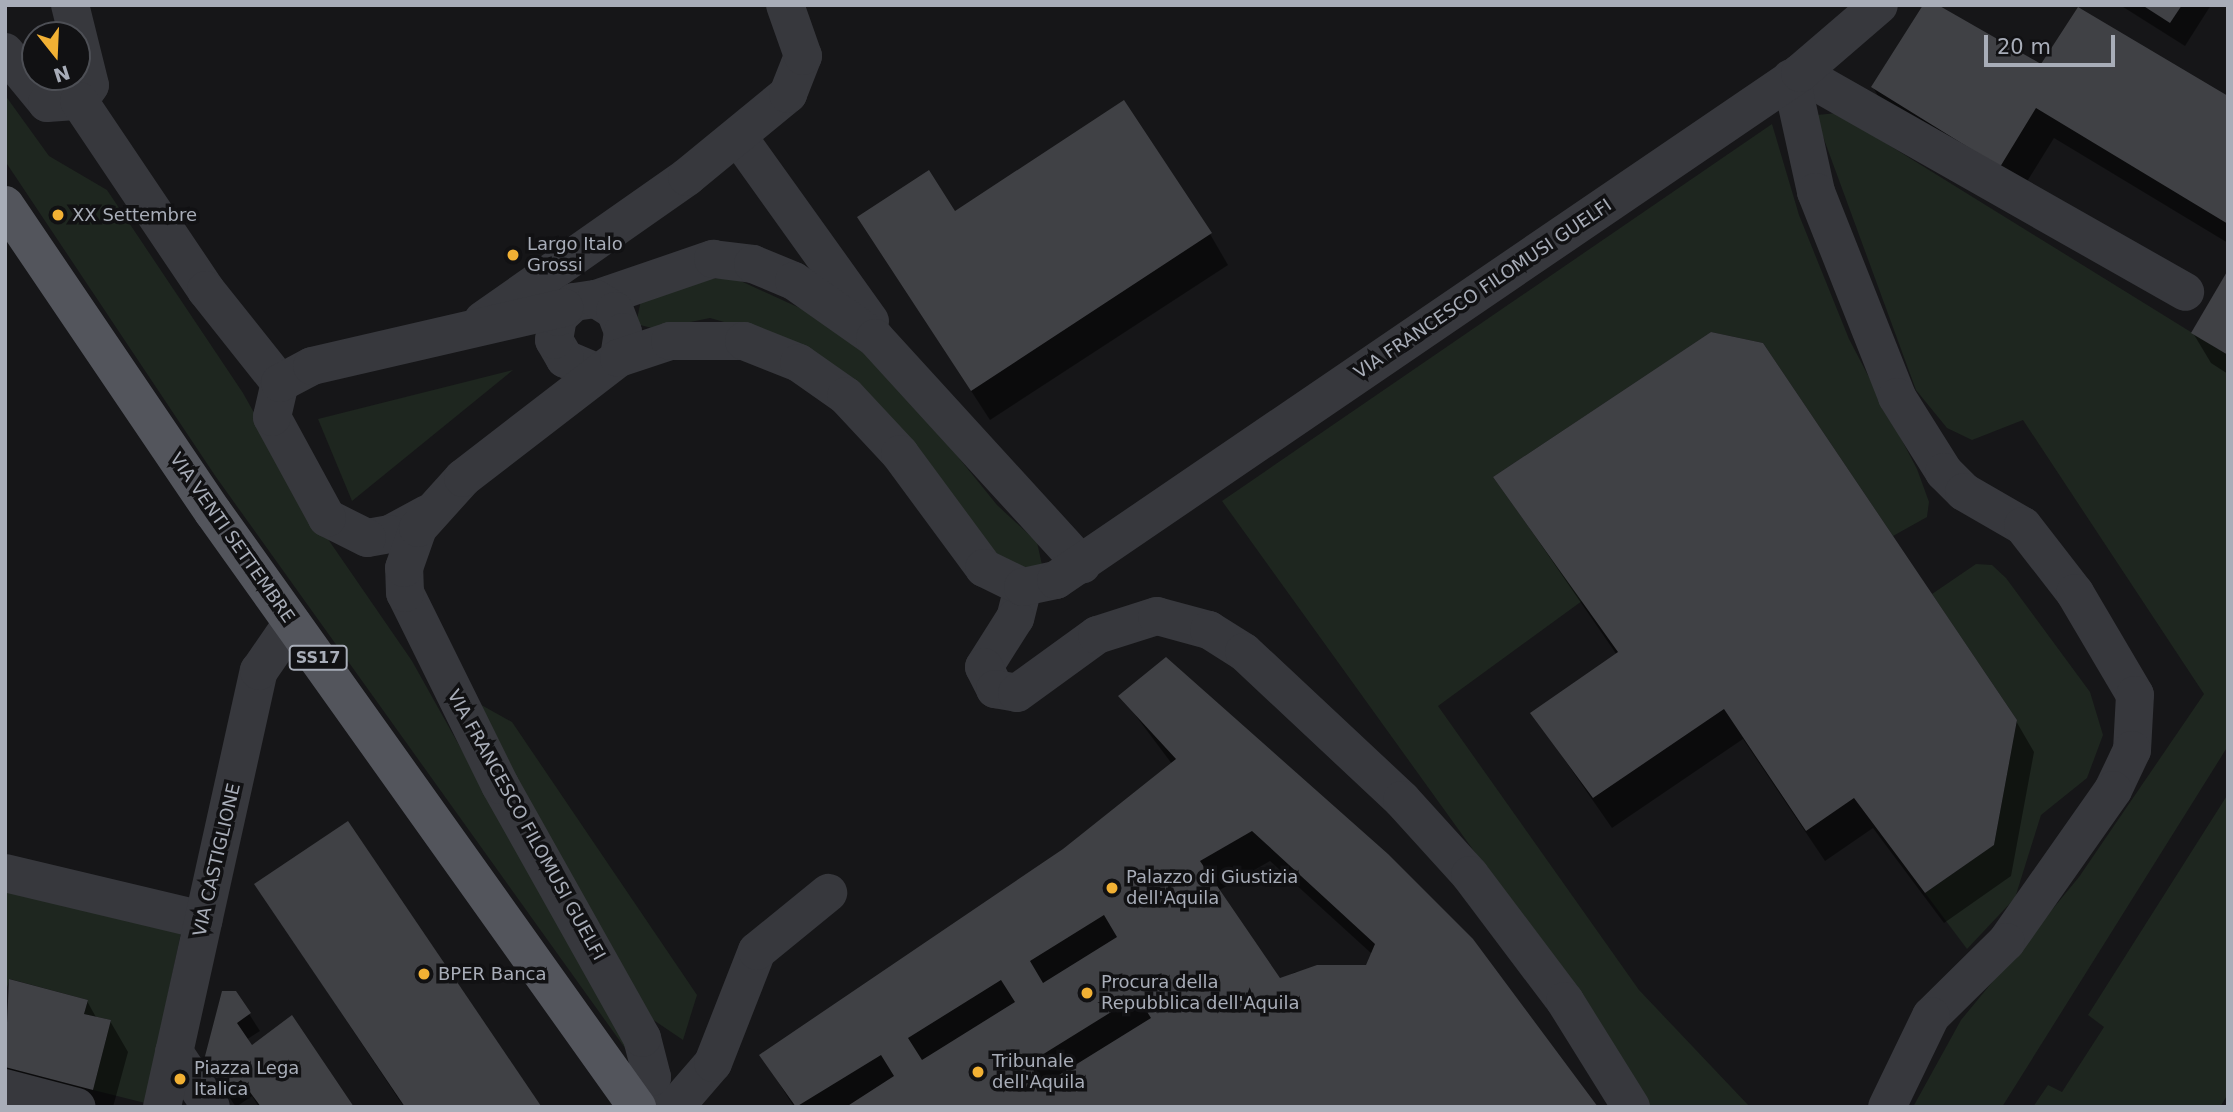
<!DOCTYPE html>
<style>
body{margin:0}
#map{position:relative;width:2233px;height:1112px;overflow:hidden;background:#161618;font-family:"DejaVu Sans",sans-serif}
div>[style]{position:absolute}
.green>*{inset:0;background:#1e261f}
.shadow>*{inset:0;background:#0007}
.building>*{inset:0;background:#404145}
.minor>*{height:38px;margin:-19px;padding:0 19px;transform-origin:19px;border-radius:19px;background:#37383d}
.major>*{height:38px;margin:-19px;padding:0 19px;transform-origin:19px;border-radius:19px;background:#53555c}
.dots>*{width:19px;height:19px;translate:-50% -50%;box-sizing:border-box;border:4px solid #111113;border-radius:50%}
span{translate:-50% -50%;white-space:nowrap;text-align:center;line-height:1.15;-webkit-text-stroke:7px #111113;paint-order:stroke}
.shield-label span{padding:2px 5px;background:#111113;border:2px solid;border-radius:5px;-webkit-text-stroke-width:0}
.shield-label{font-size:16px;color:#a8adb8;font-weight:700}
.poi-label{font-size:18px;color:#a8adb8}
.left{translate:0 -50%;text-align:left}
.street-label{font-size:18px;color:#a8adb8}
.frame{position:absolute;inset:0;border:7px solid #a8adb8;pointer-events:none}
.north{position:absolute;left:21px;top:21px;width:70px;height:70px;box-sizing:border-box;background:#111113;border:2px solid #4d4f55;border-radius:50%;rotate:162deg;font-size:19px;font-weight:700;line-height:28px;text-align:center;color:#a8adb8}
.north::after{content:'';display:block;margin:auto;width:24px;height:32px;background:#f2b134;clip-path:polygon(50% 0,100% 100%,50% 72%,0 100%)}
.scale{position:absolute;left:1984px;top:35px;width:131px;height:32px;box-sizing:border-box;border:4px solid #a8adb8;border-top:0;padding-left:9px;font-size:21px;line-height:24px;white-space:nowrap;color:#a8adb8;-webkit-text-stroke:5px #111113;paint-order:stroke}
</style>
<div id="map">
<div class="green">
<i style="clip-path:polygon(5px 95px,49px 156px,107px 190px,243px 393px,310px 513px,412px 661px,640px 1069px,216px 477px,5px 161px)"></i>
<i style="clip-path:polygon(1837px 113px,2228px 355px,2228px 746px,2002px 1107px,1913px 1107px,1961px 1020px,2079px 877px,2204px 694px,2023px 420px,1972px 440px,1947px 428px,1916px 390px,1818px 123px,1817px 115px)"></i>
<i style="clip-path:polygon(1772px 124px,1799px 215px,1849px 339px,1917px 469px,1929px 502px,1927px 517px,1893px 536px,1763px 343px,1711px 332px,1493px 477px,1582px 601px,1438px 706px,1639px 990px,1750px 1107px,1646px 1107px,1502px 890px,1222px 501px)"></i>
<i style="clip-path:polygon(732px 277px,826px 320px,899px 384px,997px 505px,1037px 542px,1042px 565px,1013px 578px,752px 330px,710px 318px,656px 329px,636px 324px,641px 300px,698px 280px)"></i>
<i style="clip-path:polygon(513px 370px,352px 501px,318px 419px)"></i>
<i style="clip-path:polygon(1976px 564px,1992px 565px,2006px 578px,2090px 692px,2103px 735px,2087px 778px,2041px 815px,2015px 898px,1967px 949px,1925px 893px,1994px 845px,2017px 720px,1932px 594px)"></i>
<i style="clip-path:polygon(476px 702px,512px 722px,697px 995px,683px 1040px,652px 1019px,590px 918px)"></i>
<i style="clip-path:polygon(2228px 794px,2228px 1094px,2220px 1107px,2033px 1107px,2048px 1085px,2062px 1092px,2104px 1027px,2088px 1015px)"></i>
<i style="clip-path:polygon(5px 886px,182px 928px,145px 1103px,93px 1090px,111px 1020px,84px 1014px,88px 1000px,10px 979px,5px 993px)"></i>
</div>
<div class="shadow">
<i style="clip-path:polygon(2120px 5px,2211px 5px,2185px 46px)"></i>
<i style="clip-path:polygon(2042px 67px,2228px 98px,2228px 243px,2054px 138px,2018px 196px,1890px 118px,1873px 87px)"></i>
<i style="clip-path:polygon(955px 213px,1210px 234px,1228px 265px,990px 420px,859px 218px)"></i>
<i style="clip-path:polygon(2228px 274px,2228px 374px,2211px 363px,2193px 333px)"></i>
<i style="clip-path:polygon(1495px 478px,2016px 721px,2034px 752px,2011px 876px,1944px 923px,1873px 828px,1825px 861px,1743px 739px,1612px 828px,1532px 713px,1617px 655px)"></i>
<i style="clip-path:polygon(evenodd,1121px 696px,1596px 1107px,794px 1107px,762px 1056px,1064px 851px,1172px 764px,1121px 696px,1270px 861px,1372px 954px,1367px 967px,1295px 972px,1279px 981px,1218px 891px,1270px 861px)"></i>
<i style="clip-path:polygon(256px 885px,540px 1107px,404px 1107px)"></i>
<i style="clip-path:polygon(10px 981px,87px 1001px,97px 1019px,110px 1021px,128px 1052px,113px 1107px,60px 1107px,5px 1092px)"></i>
<i style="clip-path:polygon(235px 992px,260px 1031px,246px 1040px,251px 1048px,352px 1107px,259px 1107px,252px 1096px,236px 1107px,216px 1078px)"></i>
</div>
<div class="building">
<i style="clip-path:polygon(1923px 5px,1938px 5px,2041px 64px,2078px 7px,2228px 96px,2228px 224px,2036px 108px,2000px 167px,1871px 87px)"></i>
<i style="clip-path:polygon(2142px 5px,2182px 5px,2170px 23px)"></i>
<i style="clip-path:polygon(1124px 100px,1212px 233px,971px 391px,857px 217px,929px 170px,955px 211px)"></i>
<i style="clip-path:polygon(2228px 270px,2228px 355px,2191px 333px)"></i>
<i style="clip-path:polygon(1711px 332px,1763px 343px,2017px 720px,1994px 845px,1925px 893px,1854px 798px,1806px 831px,1724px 709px,1593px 798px,1530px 713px,1618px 652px,1493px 477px)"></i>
<i style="clip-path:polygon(evenodd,1166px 657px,1388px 854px,1473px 939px,1598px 1107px,846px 1107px,894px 1076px,881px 1055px,796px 1107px,759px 1055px,1063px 849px,1176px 759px,1118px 696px,1166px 657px,1252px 831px,1375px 944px,1366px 965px,1317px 965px,1280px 978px,1200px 861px,1252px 831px,1166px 657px,1104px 915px,1117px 937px,1043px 983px,1030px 961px,1104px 915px,1166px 657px,1001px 980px,1015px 1002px,922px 1060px,908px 1038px,1001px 980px,1166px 657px,1137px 996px,1151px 1018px,1043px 1085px,1029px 1063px,1137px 996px)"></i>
<i style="clip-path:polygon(348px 821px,541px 1106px,540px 1107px,405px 1107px,254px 884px)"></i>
<i style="clip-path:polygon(9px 979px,88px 1000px,84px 1014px,111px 1020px,93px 1090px,5px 1067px)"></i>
<i style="clip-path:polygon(222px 991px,236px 991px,251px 1013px,237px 1023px,252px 1045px,292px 1015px,354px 1107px,261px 1107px,241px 1080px,225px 1091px,204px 1060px)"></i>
</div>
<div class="minor">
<i style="left:5px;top:52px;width:66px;rotate:50.5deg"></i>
<i style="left:47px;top:103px;width:32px;rotate:-4deg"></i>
<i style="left:79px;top:101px;width:19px;rotate:-55deg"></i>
<i style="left:90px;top:85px;width:82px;rotate:-104deg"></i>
<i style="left:1800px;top:73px;width:443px;rotate:29.6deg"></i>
<i style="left:1791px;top:78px;width:117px;rotate:77.6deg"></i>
<i style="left:1816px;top:192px;width:220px;rotate:68.4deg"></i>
<i style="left:1897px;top:397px;width:89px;rotate:57.9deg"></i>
<i style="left:1944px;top:472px;width:28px;rotate:45deg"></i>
<i style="left:1964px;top:492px;width:68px;rotate:30deg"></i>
<i style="left:2023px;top:526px;width:85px;rotate:52.2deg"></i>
<i style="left:2075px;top:593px;width:118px;rotate:59.5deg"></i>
<i style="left:2135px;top:695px;width:55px;rotate:93.1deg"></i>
<i style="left:2132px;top:750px;width:44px;rotate:115.4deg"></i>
<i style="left:2113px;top:790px;width:186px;rotate:125.1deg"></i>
<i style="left:2006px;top:942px;width:105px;rotate:135.4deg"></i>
<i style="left:1931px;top:1016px;width:101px;rotate:115.8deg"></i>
<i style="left:79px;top:101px;width:228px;rotate:56.1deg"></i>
<i style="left:206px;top:290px;width:119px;rotate:51.5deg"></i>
<i style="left:739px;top:138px;width:225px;rotate:54.4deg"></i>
<i style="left:596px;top:299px;width:124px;rotate:-18.9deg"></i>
<i style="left:713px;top:259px;width:40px;rotate:7.1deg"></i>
<i style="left:753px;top:264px;width:44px;rotate:22.5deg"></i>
<i style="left:794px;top:281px;width:99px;rotate:35.1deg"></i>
<i style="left:875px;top:338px;width:307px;rotate:47.6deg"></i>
<i style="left:483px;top:320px;width:249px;rotate:-35deg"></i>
<i style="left:687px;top:177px;width:131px;rotate:-39.4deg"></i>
<i style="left:788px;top:94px;width:41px;rotate:-68.5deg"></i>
<i style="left:803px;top:56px;width:54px;rotate:-109.4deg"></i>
<i style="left:596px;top:372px;width:34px;rotate:-157deg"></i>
<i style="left:565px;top:359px;width:22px;rotate:-120deg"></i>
<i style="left:554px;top:340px;width:23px;rotate:-80deg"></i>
<i style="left:558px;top:317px;width:22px;rotate:-43deg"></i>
<i style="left:574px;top:302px;width:22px;rotate:-8deg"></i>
<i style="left:596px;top:299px;width:22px;rotate:32deg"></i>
<i style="left:615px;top:311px;width:22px;rotate:69deg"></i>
<i style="left:623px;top:332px;width:26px;rotate:99deg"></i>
<i style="left:427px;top:514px;width:42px;rotate:151.6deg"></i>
<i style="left:390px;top:534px;width:23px;rotate:170deg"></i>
<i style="left:367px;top:538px;width:45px;rotate:-153.4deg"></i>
<i style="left:327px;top:518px;width:115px;rotate:-118.6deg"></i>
<i style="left:272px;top:417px;width:35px;rotate:-77deg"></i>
<i style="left:280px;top:383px;width:36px;rotate:-28deg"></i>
<i style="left:312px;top:366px;width:259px;rotate:-13deg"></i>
<i style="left:1023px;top:587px;width:32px;rotate:104deg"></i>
<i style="left:1015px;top:618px;width:58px;rotate:122.3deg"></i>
<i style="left:984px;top:667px;width:25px;rotate:63deg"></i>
<i style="left:995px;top:689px;width:22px;rotate:10deg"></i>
<i style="left:1017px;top:693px;width:99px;rotate:-35.9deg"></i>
<i style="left:1097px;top:635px;width:63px;rotate:-17.6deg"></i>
<i style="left:1157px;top:616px;width:54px;rotate:15.1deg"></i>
<i style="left:1209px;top:630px;width:41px;rotate:32.2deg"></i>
<i style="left:1244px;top:652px;width:216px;rotate:43.1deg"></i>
<i style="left:1402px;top:800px;width:101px;rotate:47.8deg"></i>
<i style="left:1470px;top:875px;width:158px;rotate:53deg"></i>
<i style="left:1565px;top:1001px;width:125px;rotate:58.1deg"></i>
<i style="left:5px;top:873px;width:204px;rotate:13.4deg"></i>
<i style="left:174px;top:1052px;width:66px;rotate:56.1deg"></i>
<i style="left:5px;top:1088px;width:74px;rotate:14.8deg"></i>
<i style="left:162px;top:1107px;width:447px;rotate:-77.5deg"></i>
<i style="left:259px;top:671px;width:58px;rotate:-55.5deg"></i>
<i style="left:643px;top:1107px;width:31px;rotate:-73deg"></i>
<i style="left:652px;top:1077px;width:40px;rotate:-104.4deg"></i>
<i style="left:642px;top:1038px;width:290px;rotate:-119.3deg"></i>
<i style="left:500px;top:785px;width:214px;rotate:-116.3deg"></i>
<i style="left:405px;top:593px;width:25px;rotate:-92deg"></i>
<i style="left:404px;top:568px;width:42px;rotate:-70.7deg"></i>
<i style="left:418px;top:528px;width:67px;rotate:-48deg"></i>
<i style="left:463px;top:478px;width:197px;rotate:-37.6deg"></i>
<i style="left:619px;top:358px;width:54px;rotate:-18.4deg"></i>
<i style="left:670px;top:341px;width:74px"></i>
<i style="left:744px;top:341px;width:59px;rotate:21.8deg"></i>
<i style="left:799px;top:363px;width:57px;rotate:35.1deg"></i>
<i style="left:846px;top:396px;width:79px;rotate:47deg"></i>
<i style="left:900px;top:454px;width:142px;rotate:53.6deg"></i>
<i style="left:984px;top:568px;width:43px;rotate:26deg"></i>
<i style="left:1023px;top:587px;width:34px;rotate:-12deg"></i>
<i style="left:1056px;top:580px;width:900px;rotate:-34.27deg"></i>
<i style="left:1800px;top:73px;width:104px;rotate:-40.7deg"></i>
<i style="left:675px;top:1107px;width:58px;rotate:-49.2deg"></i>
<i style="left:713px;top:1063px;width:120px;rotate:-68.6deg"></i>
<i style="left:757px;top:951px;width:92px;rotate:-39.2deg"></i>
</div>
<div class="major">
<i style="left:5px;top:205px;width:371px;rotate:55.9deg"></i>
<i style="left:213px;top:512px;width:731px;rotate:54.53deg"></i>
</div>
<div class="dots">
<i style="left:58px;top:215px;background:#f2b134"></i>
<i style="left:513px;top:255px;background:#f2b134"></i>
<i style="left:1112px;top:888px;background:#f2b134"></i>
<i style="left:424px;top:974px;background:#f2b134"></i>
<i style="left:1087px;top:993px;background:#f2b134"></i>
<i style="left:978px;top:1072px;background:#f2b134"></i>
<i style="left:180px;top:1079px;background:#f2b134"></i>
</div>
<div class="shield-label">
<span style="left:318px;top:658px">SS17</span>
</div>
<div class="poi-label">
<span class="left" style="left:72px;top:215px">XX Settembre</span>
<span class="left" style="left:527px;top:255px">Largo Italo<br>Grossi</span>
<span class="left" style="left:1126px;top:888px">Palazzo di Giustizia<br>dell'Aquila</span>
<span class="left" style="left:438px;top:974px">BPER Banca</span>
<span class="left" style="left:1101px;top:993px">Procura della<br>Repubblica dell'Aquila</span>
<span class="left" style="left:992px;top:1072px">Tribunale<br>dell'Aquila</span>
<span class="left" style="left:194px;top:1079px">Piazza Lega<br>Italica</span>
</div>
<div class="street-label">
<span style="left:1483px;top:289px;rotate:-34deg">VIA FRANCESCO FILOMUSI GUELFI</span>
<span style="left:232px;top:538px;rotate:55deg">VIA VENTI SETTEMBRE</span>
<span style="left:526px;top:825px;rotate:61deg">VIA FRANCESCO FILOMUSI GUELFI</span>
<span style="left:217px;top:860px;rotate:-77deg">VIA CASTIGLIONE</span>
</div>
<div class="frame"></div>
<div class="north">N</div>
<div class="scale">20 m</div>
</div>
